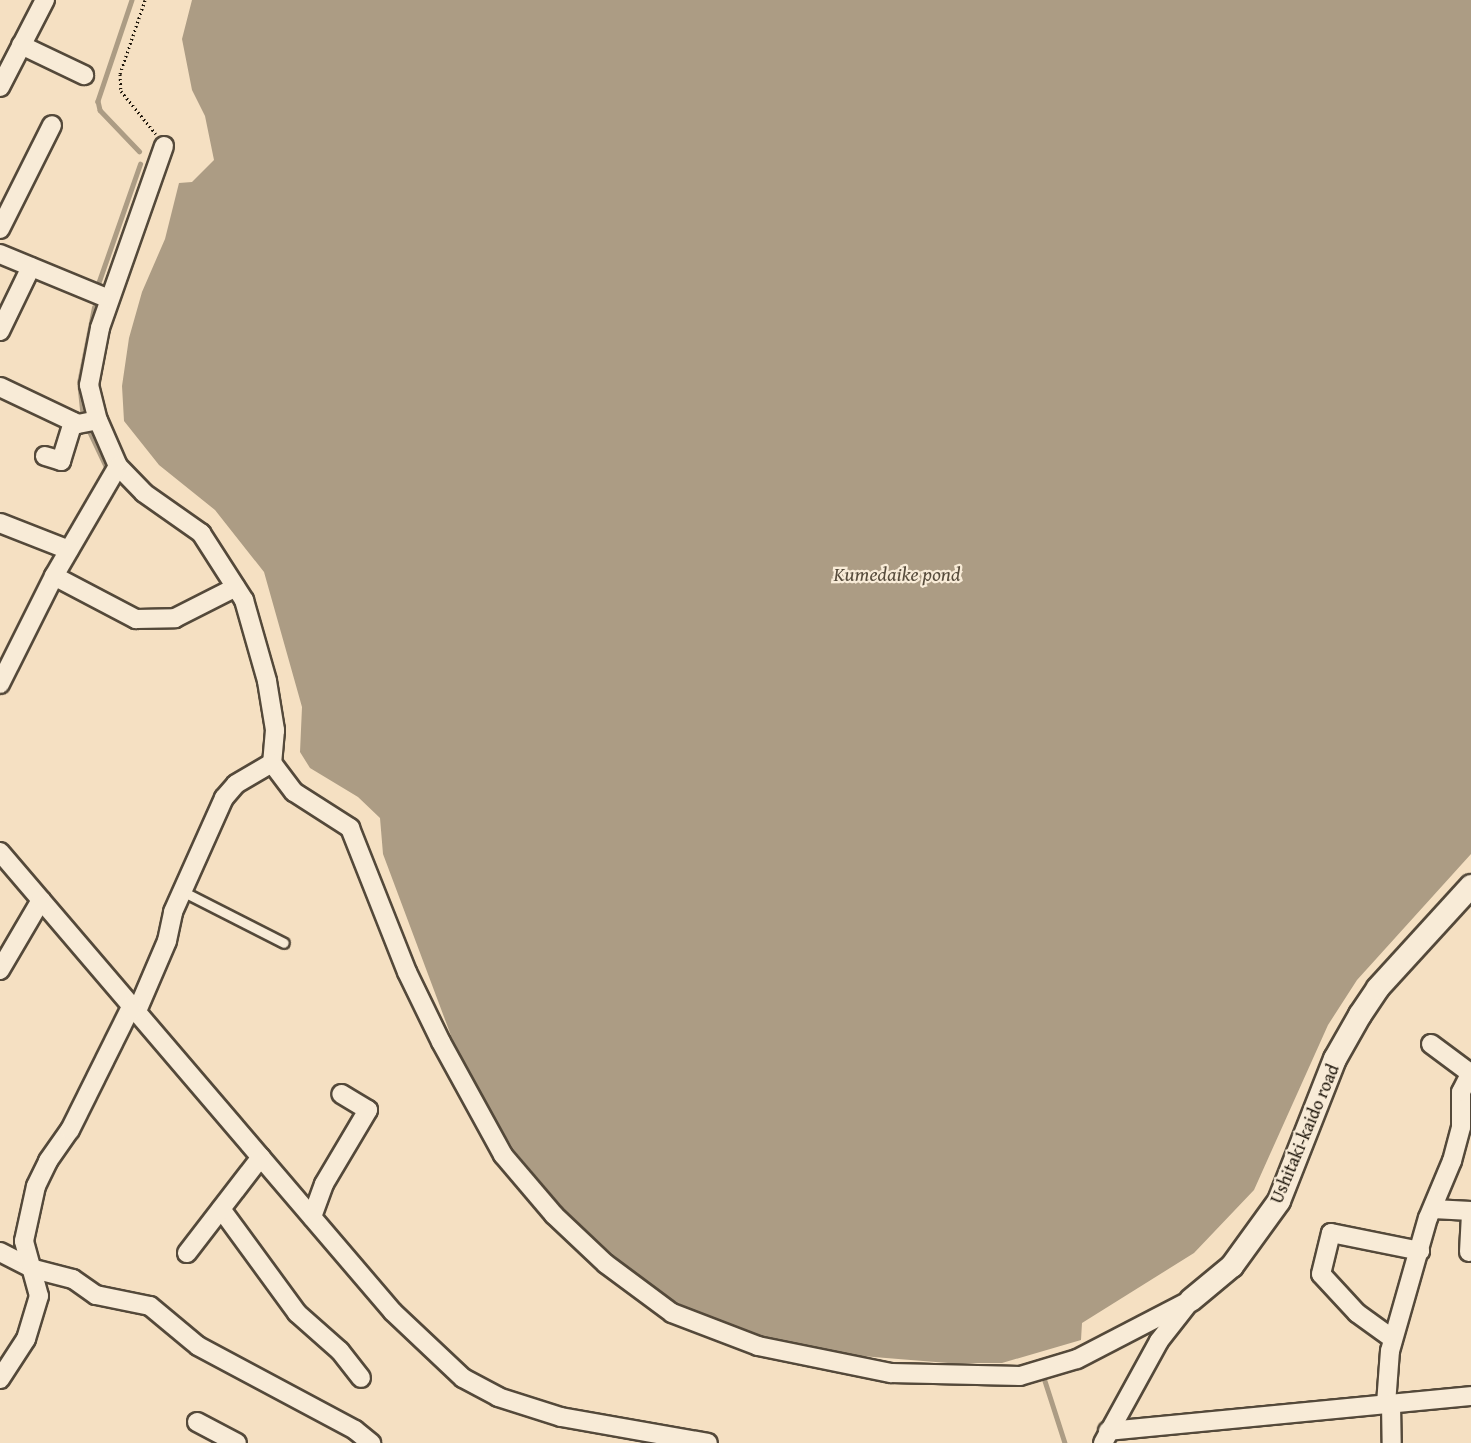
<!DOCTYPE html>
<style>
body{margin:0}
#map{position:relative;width:1471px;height:1443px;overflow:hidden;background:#f5e0c2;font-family:"Gentium Book Plus",serif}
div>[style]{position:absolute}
.water>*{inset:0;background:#ac9c84}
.stream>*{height:4.5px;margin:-2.25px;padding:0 2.25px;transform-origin:2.25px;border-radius:2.25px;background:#ac9c84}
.path>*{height:3px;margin-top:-1.5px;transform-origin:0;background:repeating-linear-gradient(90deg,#1f170c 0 1.5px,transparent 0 4.5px)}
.roads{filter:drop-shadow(2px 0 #54493a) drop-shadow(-2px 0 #54493a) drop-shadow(0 2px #54493a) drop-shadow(0 -2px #54493a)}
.service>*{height:9px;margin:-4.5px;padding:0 4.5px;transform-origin:4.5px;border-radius:4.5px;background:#f8ebd7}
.minor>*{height:18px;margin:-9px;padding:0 9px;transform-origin:9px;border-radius:9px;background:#f8ebd7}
.tertiary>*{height:22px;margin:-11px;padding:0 11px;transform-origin:11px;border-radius:11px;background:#f8ebd7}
span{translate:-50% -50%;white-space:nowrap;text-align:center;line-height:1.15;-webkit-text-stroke:4.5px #f8ebd7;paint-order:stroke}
.street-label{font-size:18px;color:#1f170c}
.water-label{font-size:20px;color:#574c3c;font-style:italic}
</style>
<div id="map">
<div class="water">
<i style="clip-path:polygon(192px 0,1471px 0,1471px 854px,1357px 980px,1328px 1025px,1254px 1190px,1194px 1253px,1082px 1323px,1081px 1340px,1002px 1363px,948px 1363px,824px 1353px,771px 1342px,711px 1321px,646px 1285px,563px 1208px,514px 1150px,462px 1065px,383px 854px,380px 818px,358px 797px,310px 768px,300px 752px,302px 707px,264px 572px,215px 510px,159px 465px,124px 421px,122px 386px,129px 338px,142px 292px,165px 239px,179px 183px,192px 182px,214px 160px,205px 116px,192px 90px,182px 39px)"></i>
</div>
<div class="stream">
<i style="left:132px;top:0;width:107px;rotate:108.6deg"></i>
<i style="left:98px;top:101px;width:9px;rotate:77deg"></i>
<i style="left:100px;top:110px;width:57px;rotate:46.4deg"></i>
<i style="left:98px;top:284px;width:127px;rotate:-70.7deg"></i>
<i style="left:83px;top:419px;width:36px;rotate:-96deg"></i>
<i style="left:79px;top:383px;width:77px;rotate:-78.8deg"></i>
<i style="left:88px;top:428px;width:44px;rotate:64.6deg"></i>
<i style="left:1045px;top:1381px;width:65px;rotate:72.1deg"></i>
</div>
<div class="path">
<i style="left:145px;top:0;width:78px;rotate:108.7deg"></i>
<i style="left:120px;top:74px;width:17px;rotate:87deg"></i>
<i style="left:121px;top:91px;width:55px;rotate:50.9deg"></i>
</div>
<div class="roads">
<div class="service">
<i style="left:182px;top:891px;width:114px;rotate:27deg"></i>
</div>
<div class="minor">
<i style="left:21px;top:45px;width:70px;rotate:25.5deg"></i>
<i style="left:0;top:87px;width:98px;rotate:-62.7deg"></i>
<i style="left:164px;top:146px;width:193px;rotate:109.4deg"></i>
<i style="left:100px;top:328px;width:58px;rotate:100.9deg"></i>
<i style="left:89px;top:385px;width:36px;rotate:76deg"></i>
<i style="left:98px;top:420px;width:50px;rotate:66.5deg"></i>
<i style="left:118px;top:466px;width:37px;rotate:46deg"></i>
<i style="left:144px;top:493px;width:70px;rotate:35.1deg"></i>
<i style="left:201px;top:533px;width:80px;rotate:57.3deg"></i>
<i style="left:244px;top:600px;width:84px;rotate:74.1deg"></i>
<i style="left:267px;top:681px;width:50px;rotate:80.7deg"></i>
<i style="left:275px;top:730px;width:33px;rotate:95deg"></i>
<i style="left:272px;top:763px;width:36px;rotate:53deg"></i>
<i style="left:294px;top:792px;width:67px;rotate:32.7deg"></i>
<i style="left:350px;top:828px;width:155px;rotate:68.4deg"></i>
<i style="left:407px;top:972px;width:78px;rotate:64.1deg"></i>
<i style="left:441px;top:1042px;width:129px;rotate:61.2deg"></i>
<i style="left:503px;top:1155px;width:79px;rotate:49.6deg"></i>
<i style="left:554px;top:1215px;width:71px;rotate:43.3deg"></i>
<i style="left:606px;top:1264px;width:82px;rotate:36.6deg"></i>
<i style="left:672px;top:1313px;width:92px;rotate:21deg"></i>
<i style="left:758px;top:1346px;width:136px;rotate:11.5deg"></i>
<i style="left:891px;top:1373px;width:129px;rotate:1.3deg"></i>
<i style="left:1020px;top:1376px;width:59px;rotate:-16.6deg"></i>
<i style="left:1077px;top:1359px;width:128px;rotate:-27.4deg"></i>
<i style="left:0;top:229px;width:116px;rotate:-63.4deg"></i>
<i style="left:0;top:254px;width:118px;rotate:22.4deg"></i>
<i style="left:0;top:331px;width:71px;rotate:-64.2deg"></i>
<i style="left:0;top:387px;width:86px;rotate:25.4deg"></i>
<i style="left:78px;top:424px;width:20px;rotate:-11deg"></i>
<i style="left:45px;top:456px;width:17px;rotate:17deg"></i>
<i style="left:61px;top:461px;width:41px;rotate:-72.9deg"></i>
<i style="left:0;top:523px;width:74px;rotate:21.4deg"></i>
<i style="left:54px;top:576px;width:93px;rotate:27.7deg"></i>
<i style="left:136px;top:619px;width:39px;rotate:-1deg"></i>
<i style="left:175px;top:618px;width:68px;rotate:-26.9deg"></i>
<i style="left:0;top:684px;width:121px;rotate:-63.4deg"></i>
<i style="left:54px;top:576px;width:127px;rotate:-59.8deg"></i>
<i style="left:0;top:852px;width:605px;rotate:49.49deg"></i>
<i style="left:393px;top:1312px;width:96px;rotate:43.3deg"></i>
<i style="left:463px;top:1378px;width:40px;rotate:28deg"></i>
<i style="left:498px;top:1397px;width:66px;rotate:17.6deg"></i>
<i style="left:561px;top:1417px;width:149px;rotate:10deg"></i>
<i style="left:0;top:970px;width:81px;rotate:-59.6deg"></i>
<i style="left:137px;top:1011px;width:76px;rotate:-66.8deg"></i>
<i style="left:167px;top:941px;width:30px;rotate:-78deg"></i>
<i style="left:173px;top:912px;width:125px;rotate:-65.9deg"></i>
<i style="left:224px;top:798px;width:18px;rotate:-49deg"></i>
<i style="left:236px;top:784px;width:42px;rotate:-30.3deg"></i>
<i style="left:1431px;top:1044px;width:49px;rotate:36.6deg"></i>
<i style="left:221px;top:1209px;width:129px;rotate:53.8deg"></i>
<i style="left:297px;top:1313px;width:57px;rotate:41.5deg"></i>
<i style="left:340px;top:1351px;width:34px;rotate:52deg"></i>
<i style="left:1433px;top:1209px;width:38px;rotate:3deg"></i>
<i style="left:312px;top:1217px;width:35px;rotate:-70deg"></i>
<i style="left:324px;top:1184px;width:86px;rotate:-59.3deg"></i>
<i style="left:368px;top:1110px;width:31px;rotate:-149deg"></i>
<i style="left:0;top:1252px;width:38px;rotate:27deg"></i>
<i style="left:34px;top:1269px;width:40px;rotate:14.4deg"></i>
<i style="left:73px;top:1279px;width:28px;rotate:35deg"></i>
<i style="left:96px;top:1295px;width:55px;rotate:11.5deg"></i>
<i style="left:150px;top:1306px;width:62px;rotate:39.8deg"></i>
<i style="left:198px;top:1346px;width:178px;rotate:28.1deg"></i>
<i style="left:355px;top:1430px;width:21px;rotate:39deg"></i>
<i style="left:1469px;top:1252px;width:37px;rotate:-87deg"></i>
<i style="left:187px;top:1253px;width:121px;rotate:-52.4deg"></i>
<i style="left:1393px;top:1339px;width:44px;rotate:-144.2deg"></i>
<i style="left:1357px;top:1313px;width:53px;rotate:-132.7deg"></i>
<i style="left:1321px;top:1274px;width:42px;rotate:-76.3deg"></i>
<i style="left:1331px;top:1233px;width:91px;rotate:11.4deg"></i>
<i style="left:0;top:1379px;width:48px;rotate:-57deg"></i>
<i style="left:26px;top:1339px;width:45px;rotate:-73.2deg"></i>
<i style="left:39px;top:1296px;width:57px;rotate:-105.3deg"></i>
<i style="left:24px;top:1241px;width:56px;rotate:-77.7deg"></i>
<i style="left:36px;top:1186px;width:28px;rotate:-64deg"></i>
<i style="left:48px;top:1161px;width:38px;rotate:-55deg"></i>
<i style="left:70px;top:1130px;width:140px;rotate:-63.6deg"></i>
<i style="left:1386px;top:1404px;width:53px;rotate:-85.7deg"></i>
<i style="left:1390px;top:1351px;width:138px;rotate:-74.1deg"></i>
<i style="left:1428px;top:1218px;width:62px;rotate:-67.2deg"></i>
<i style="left:1452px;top:1161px;width:35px;rotate:-75deg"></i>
<i style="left:1461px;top:1127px;width:35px;rotate:-90deg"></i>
<i style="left:1461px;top:1092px;width:22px;rotate:-63deg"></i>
<i style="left:1391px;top:1404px;width:39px;rotate:89deg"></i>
<i style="left:197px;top:1422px;width:45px;rotate:27.7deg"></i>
<i style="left:1108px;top:1431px;width:365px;rotate:-5.5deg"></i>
<i style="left:1103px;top:1443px;width:116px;rotate:-61.2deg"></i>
<i style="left:1159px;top:1341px;width:47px;rotate:-51.9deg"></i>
</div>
<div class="tertiary">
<i style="left:1191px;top:1300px;width:53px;rotate:-39.7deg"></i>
<i style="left:1232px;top:1266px;width:80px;rotate:-54.1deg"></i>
<i style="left:1279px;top:1201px;width:153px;rotate:-68.5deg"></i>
<i style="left:1335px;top:1059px;width:51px;rotate:-60.4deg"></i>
<i style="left:1360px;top:1015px;width:32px;rotate:-56deg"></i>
<i style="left:1378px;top:988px;width:138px;rotate:-47.6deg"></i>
</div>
</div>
<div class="street-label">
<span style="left:1305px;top:1134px;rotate:-67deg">Ushitaki-kaido road</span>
</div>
<div class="water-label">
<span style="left:897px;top:573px">Kumedaike pond</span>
</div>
</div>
